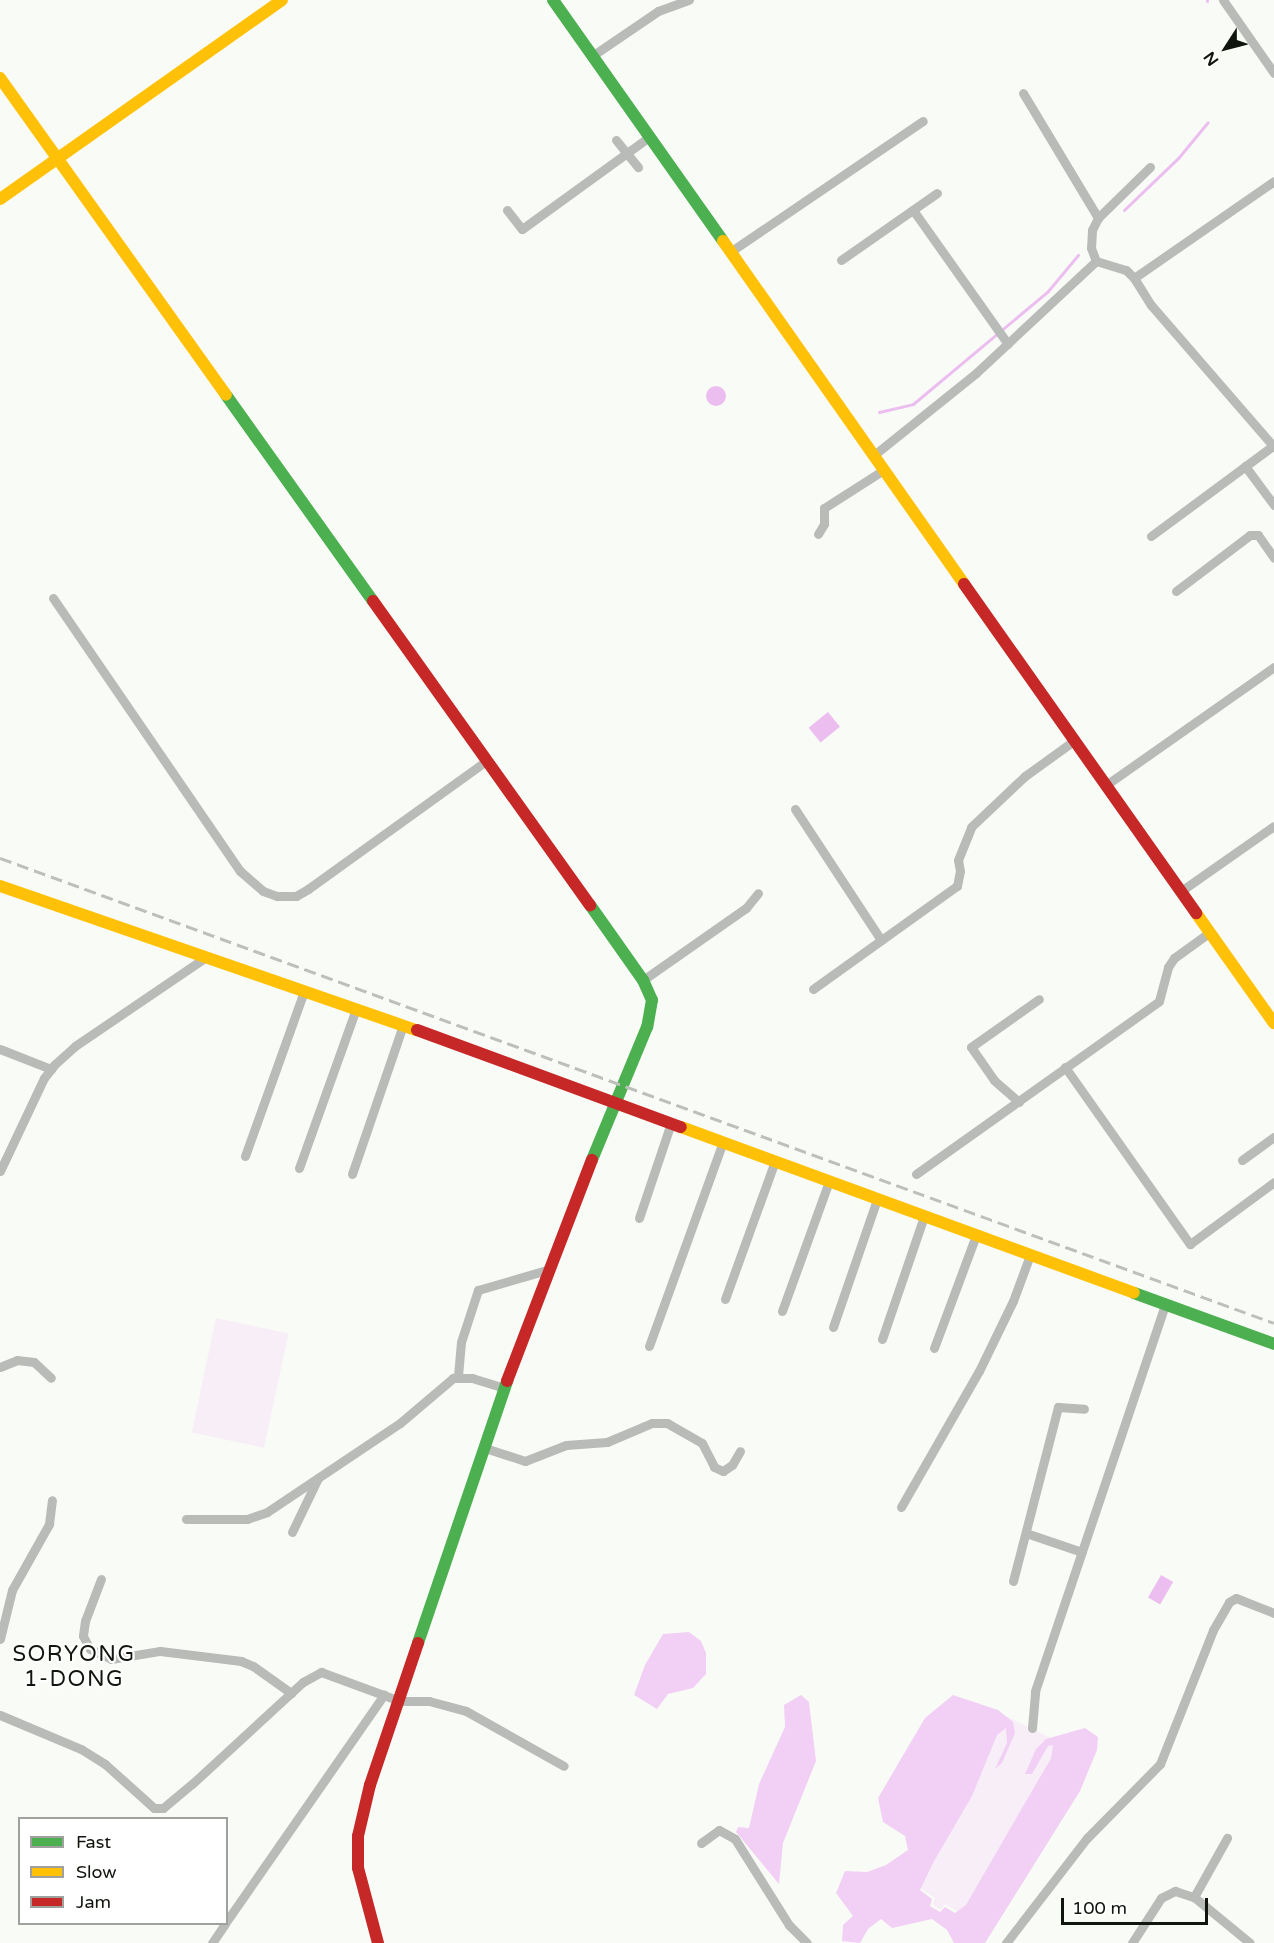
<!DOCTYPE html>
<style>
body{margin:0}
#map{position:relative;width:1274px;height:1943px;overflow:hidden;background:#f9fcf6;font-family:"Varela Round",sans-serif}
div>[style]{position:absolute}
.green>*{inset:0;background:#f8eef8;transform-origin:0 0}
.forest>*{inset:0;background:#f2cff5}
.water>*{inset:0;background:#ecbef0;transform-origin:0 0}
.round{border-radius:50%}
.stream>*{height:3px;margin:-1.5px;padding:0 1.5px;transform-origin:1.5px;border-radius:1.5px;background:#ecbef0}
.street>*{height:9px;margin:-4.5px;padding:0 4.5px;transform-origin:4.5px;border-radius:4.5px;background:#b8bbb7}
.fast>*{height:12px;margin:-6px;padding:0 6px;transform-origin:6px;border-radius:6px;background:#4caf50}
.slow>*{height:12px;margin:-6px;padding:0 6px;transform-origin:6px;border-radius:6px;background:#ffc107}
.jam>*{height:12px;margin:-6px;padding:0 6px;transform-origin:6px;border-radius:6px;background:#c62828}
.rail>*{height:3px;margin-top:-1.5px;transform-origin:0;background:repeating-linear-gradient(90deg,#bdc0ba 0 12px,transparent 0 18px)}
span{translate:-50% -50%;white-space:nowrap;text-align:center;line-height:1.15;-webkit-text-stroke:4.5px #fff;paint-order:stroke}
.quarter-label{font-size:22px;color:#10150d;letter-spacing:1.5px}
.legend{position:absolute;left:18px;top:1817px;width:210px;height:108px;box-sizing:border-box;background:#fff;border:2px solid #9fa19e;margin:0;padding:8px 10px;list-style:none;font-size:18px;color:#10150d}
.legend li{display:flex;align-items:center;gap:12px;height:30px}
.legend b{width:30px;border:2px solid #9fa19e}
.north{position:absolute;left:1196px;top:18px;width:60px;height:60px;-webkit-text-stroke:4px #fff;paint-order:stroke;rotate:234deg;font-size:16px;font-weight:700;line-height:24px;text-align:center;color:#10150d}
.north::after{content:'';display:block;margin:auto;width:21px;height:27px;background:#10150d;clip-path:polygon(50% 0,100% 100%,50% 72%,0 100%)}
.scale{position:absolute;left:1061px;top:1898px;width:147px;height:27px;box-sizing:border-box;border:3px solid #10150d;border-top:0;padding-left:8px;font-size:18px;line-height:21px;white-space:nowrap;color:#10150d;-webkit-text-stroke:4px #fff;paint-order:stroke}
</style>
<div id="map">
<div class="green">
<i style="left:216px;top:1318px;width:74px;height:117px;rotate:12deg"></i>
<i style="clip-path:polygon(1006px 1716px,1059px 1742px,964px 1915px,945px 1904px,941px 1910px,932px 1904px,935px 1898px,917px 1886px)"></i>
</div>
<div class="forest">
<i style="clip-path:polygon(689px 1632px,701px 1641px,706px 1653px,706px 1674px,693px 1688px,668px 1694px,657px 1709px,634px 1695px,645px 1665px,663px 1634px)"></i>
<i style="clip-path:polygon(801px 1695px,809px 1702px,816px 1761px,783px 1843px,779px 1884px,736px 1832px,738px 1827px,749px 1828px,759px 1784px,785px 1727px,784px 1705px)"></i>
<i style="clip-path:polygon(953px 1695px,998px 1710px,1013px 1722px,1015px 1733px,1002px 1763px,995px 1769px,1007px 1743px,1006px 1728px,997px 1735px,972px 1796px,933px 1863px,920px 1890px,932px 1899px,930px 1906px,940px 1912px,945px 1907px,955px 1913px,966px 1905px,1051px 1758px,1053px 1745px,1048px 1746px,1032px 1774px,1025px 1774px,1036px 1749px,1046px 1739px,1085px 1728px,1098px 1737px,1097px 1750px,1080px 1791px,985px 1943px,954px 1943px,947px 1930px,932px 1919px,892px 1928px,881px 1919px,868px 1929px,860px 1943px,842px 1941px,843px 1925px,853px 1916px,836px 1893px,845px 1871px,867px 1872px,886px 1865px,908px 1850px,905px 1836px,883px 1822px,878px 1798px,925px 1718px)"></i>
</div>
<div class="water">
<i class="round" style="left:706px;top:386px;width:20px;height:20px"></i>
<i style="left:828px;top:712px;width:19px;height:25px;rotate:51deg"></i>
<i style="left:1161px;top:1575px;width:14px;height:26px;rotate:30deg"></i>
</div>
<div class="stream">
<i style="left:1207px;top:0;width:1px;rotate:90deg"></i>
<i style="left:1124px;top:210px;width:76px;rotate:-43.9deg"></i>
<i style="left:1179px;top:157px;width:45px;rotate:-50.4deg"></i>
<i style="left:879px;top:412px;width:35px;rotate:-13deg"></i>
<i style="left:913px;top:404px;width:176px;rotate:-39.9deg"></i>
<i style="left:1048px;top:291px;width:47px;rotate:-50.2deg"></i>
</div>
<div class="street">
<i style="left:1223px;top:0;width:89px;rotate:55.1deg"></i>
<i style="left:592px;top:56px;width:80px;rotate:-34.3deg"></i>
<i style="left:658px;top:11px;width:33px;rotate:-20deg"></i>
<i style="left:1023px;top:93px;width:146px;rotate:59deg"></i>
<i style="left:616px;top:140px;width:35px;rotate:51deg"></i>
<i style="left:1150px;top:167px;width:73px;rotate:135.6deg"></i>
<i style="left:1098px;top:218px;width:13px;rotate:117deg"></i>
<i style="left:1092px;top:230px;width:18px;rotate:93deg"></i>
<i style="left:1091px;top:248px;width:14px;rotate:69deg"></i>
<i style="left:1096px;top:261px;width:31px;rotate:17deg"></i>
<i style="left:1126px;top:270px;width:11px;rotate:45deg"></i>
<i style="left:1134px;top:278px;width:170px;rotate:-34.7deg"></i>
<i style="left:507px;top:210px;width:24px;rotate:52deg"></i>
<i style="left:522px;top:229px;width:157px;rotate:-35.9deg"></i>
<i style="left:913px;top:210px;width:164px;rotate:54.7deg"></i>
<i style="left:730px;top:252px;width:233px;rotate:-34.2deg"></i>
<i style="left:841px;top:260px;width:117px;rotate:-34.9deg"></i>
<i style="left:1134px;top:278px;width:32px;rotate:58deg"></i>
<i style="left:1151px;top:305px;width:186px;rotate:49.1deg"></i>
<i style="left:874px;top:455px;width:131px;rotate:-38.8deg"></i>
<i style="left:976px;top:373px;width:164px;rotate:-43deg"></i>
<i style="left:1245px;top:466px;width:49px;rotate:53.4deg"></i>
<i style="left:818px;top:534px;width:12px;rotate:-59deg"></i>
<i style="left:824px;top:524px;width:16px;rotate:-90deg"></i>
<i style="left:824px;top:508px;width:72px;rotate:-32.6deg"></i>
<i style="left:1151px;top:536px;width:153px;rotate:-36.5deg"></i>
<i style="left:1176px;top:591px;width:93px;rotate:-37.1deg"></i>
<i style="left:1250px;top:535px;width:8px"></i>
<i style="left:1258px;top:535px;width:28px;rotate:55deg"></i>
<i style="left:53px;top:598px;width:331px;rotate:55.6deg"></i>
<i style="left:240px;top:871px;width:30px;rotate:41deg"></i>
<i style="left:263px;top:891px;width:15px;rotate:20deg"></i>
<i style="left:277px;top:896px;width:19px"></i>
<i style="left:296px;top:896px;width:14px;rotate:-30deg"></i>
<i style="left:308px;top:889px;width:219px;rotate:-35.7deg"></i>
<i style="left:1106px;top:785px;width:205px;rotate:-35.1deg"></i>
<i style="left:795px;top:809px;width:157px;rotate:56.7deg"></i>
<i style="left:1181px;top:891px;width:113px;rotate:-35deg"></i>
<i style="left:643px;top:980px;width:126px;rotate:-35deg"></i>
<i style="left:746px;top:908px;width:19px;rotate:-51deg"></i>
<i style="left:813px;top:989px;width:177px;rotate:-35.6deg"></i>
<i style="left:957px;top:886px;width:15px;rotate:-79deg"></i>
<i style="left:960px;top:871px;width:11px;rotate:-100deg"></i>
<i style="left:958px;top:860px;width:35px;rotate:-68deg"></i>
<i style="left:971px;top:827px;width:74px;rotate:-43.4deg"></i>
<i style="left:1025px;top:776px;width:62px;rotate:-35.8deg"></i>
<i style="left:0;top:1049px;width:55px;rotate:21.4deg"></i>
<i style="left:1065px;top:1067px;width:217px;rotate:54.8deg"></i>
<i style="left:1190px;top:1244px;width:104px;rotate:-36.4deg"></i>
<i style="left:1019px;top:1102px;width:33px;rotate:-139deg"></i>
<i style="left:994px;top:1080px;width:40px;rotate:-124.9deg"></i>
<i style="left:971px;top:1047px;width:83px;rotate:-35.2deg"></i>
<i style="left:245px;top:1156px;width:175px;rotate:-70.3deg"></i>
<i style="left:1242px;top:1160px;width:39px;rotate:-36deg"></i>
<i style="left:299px;top:1168px;width:169px;rotate:-70.3deg"></i>
<i style="left:0;top:1171px;width:103px;rotate:-64.7deg"></i>
<i style="left:44px;top:1078px;width:16px;rotate:-52deg"></i>
<i style="left:54px;top:1065px;width:28px;rotate:-42deg"></i>
<i style="left:75px;top:1046px;width:158px;rotate:-34.2deg"></i>
<i style="left:352px;top:1174px;width:157px;rotate:-71.1deg"></i>
<i style="left:916px;top:1174px;width:298px;rotate:-35.4deg"></i>
<i style="left:1159px;top:1001px;width:35px;rotate:-75deg"></i>
<i style="left:1168px;top:967px;width:11px;rotate:-56deg"></i>
<i style="left:1174px;top:958px;width:44px;rotate:-35.8deg"></i>
<i style="left:639px;top:1218px;width:100px;rotate:-71.4deg"></i>
<i style="left:725px;top:1299px;width:147px;rotate:-70.1deg"></i>
<i style="left:782px;top:1311px;width:138px;rotate:-70.1deg"></i>
<i style="left:833px;top:1327px;width:135px;rotate:-71deg"></i>
<i style="left:882px;top:1339px;width:130px;rotate:-71.1deg"></i>
<i style="left:649px;top:1346px;width:217px;rotate:-70.1deg"></i>
<i style="left:934px;top:1348px;width:121px;rotate:-69.6deg"></i>
<i style="left:0;top:1367px;width:18px;rotate:-22deg"></i>
<i style="left:17px;top:1360px;width:17px;rotate:7deg"></i>
<i style="left:34px;top:1362px;width:23px;rotate:43deg"></i>
<i style="left:458px;top:1376px;width:34px;rotate:-85deg"></i>
<i style="left:461px;top:1342px;width:55px;rotate:-71.9deg"></i>
<i style="left:478px;top:1290px;width:72px;rotate:-16.2deg"></i>
<i style="left:485px;top:1448px;width:42px;rotate:18deg"></i>
<i style="left:525px;top:1461px;width:44px;rotate:-21.3deg"></i>
<i style="left:566px;top:1445px;width:41px;rotate:-4.2deg"></i>
<i style="left:607px;top:1442px;width:49px;rotate:-22.9deg"></i>
<i style="left:652px;top:1423px;width:15px"></i>
<i style="left:667px;top:1423px;width:40px;rotate:29.7deg"></i>
<i style="left:702px;top:1443px;width:27px;rotate:63deg"></i>
<i style="left:714px;top:1467px;width:10px;rotate:24deg"></i>
<i style="left:723px;top:1471px;width:11px;rotate:-34deg"></i>
<i style="left:732px;top:1465px;width:16px;rotate:-60deg"></i>
<i style="left:901px;top:1507px;width:157px;rotate:-60.2deg"></i>
<i style="left:979px;top:1371px;width:78px;rotate:-64.1deg"></i>
<i style="left:1013px;top:1301px;width:49px;rotate:-69.7deg"></i>
<i style="left:186px;top:1519px;width:61px"></i>
<i style="left:247px;top:1519px;width:21px;rotate:-19deg"></i>
<i style="left:267px;top:1512px;width:160px;rotate:-33.8deg"></i>
<i style="left:400px;top:1423px;width:70px;rotate:-40.3deg"></i>
<i style="left:453px;top:1378px;width:19px"></i>
<i style="left:472px;top:1378px;width:34px;rotate:17deg"></i>
<i style="left:292px;top:1532px;width:60px;rotate:-64.3deg"></i>
<i style="left:1026px;top:1533px;width:59px;rotate:18.7deg"></i>
<i style="left:101px;top:1579px;width:45px;rotate:110.9deg"></i>
<i style="left:85px;top:1621px;width:15px;rotate:98deg"></i>
<i style="left:83px;top:1636px;width:15px;rotate:62deg"></i>
<i style="left:90px;top:1649px;width:23px;rotate:25deg"></i>
<i style="left:111px;top:1659px;width:50px;rotate:-9.3deg"></i>
<i style="left:160px;top:1651px;width:82px;rotate:7deg"></i>
<i style="left:241px;top:1661px;width:13px;rotate:23deg"></i>
<i style="left:253px;top:1666px;width:47px;rotate:35.4deg"></i>
<i style="left:1013px;top:1581px;width:180px;rotate:-75.5deg"></i>
<i style="left:1058px;top:1407px;width:26px;rotate:4deg"></i>
<i style="left:0;top:1639px;width:50px;rotate:-76.2deg"></i>
<i style="left:12px;top:1590px;width:76px;rotate:-60.7deg"></i>
<i style="left:49px;top:1524px;width:24px;rotate:-83deg"></i>
<i style="left:0;top:1715px;width:88px;rotate:22.8deg"></i>
<i style="left:81px;top:1749px;width:28px;rotate:32deg"></i>
<i style="left:105px;top:1764px;width:66px;rotate:41.9deg"></i>
<i style="left:154px;top:1808px;width:9px"></i>
<i style="left:163px;top:1808px;width:38px;rotate:-40deg"></i>
<i style="left:192px;top:1784px;width:151px;rotate:-42.6deg"></i>
<i style="left:303px;top:1682px;width:21px;rotate:-29deg"></i>
<i style="left:321px;top:1672px;width:84px;rotate:20.2deg"></i>
<i style="left:400px;top:1701px;width:29px"></i>
<i style="left:429px;top:1701px;width:38px;rotate:15deg"></i>
<i style="left:466px;top:1711px;width:112px;rotate:29.3deg"></i>
<i style="left:1032px;top:1728px;width:37px;rotate:-85deg"></i>
<i style="left:1035px;top:1691px;width:407px;rotate:-71.4deg"></i>
<i style="left:701px;top:1843px;width:22px;rotate:-36deg"></i>
<i style="left:719px;top:1830px;width:18px;rotate:29deg"></i>
<i style="left:735px;top:1839px;width:102px;rotate:57.9deg"></i>
<i style="left:789px;top:1925px;width:25px;rotate:45deg"></i>
<i style="left:1194px;top:1897px;width:68px;rotate:-60.8deg"></i>
<i style="left:226px;top:1922px;width:277px;rotate:-55.2deg"></i>
<i style="left:212px;top:1943px;width:23px;rotate:-56deg"></i>
<i style="left:1006px;top:1943px;width:133px;rotate:-52.4deg"></i>
<i style="left:1087px;top:1838px;width:104px;rotate:-45.4deg"></i>
<i style="left:1160px;top:1764px;width:144px;rotate:-68.4deg"></i>
<i style="left:1213px;top:1630px;width:32px;rotate:-60deg"></i>
<i style="left:1229px;top:1602px;width:8px;rotate:-30deg"></i>
<i style="left:1236px;top:1598px;width:41px;rotate:21.5deg"></i>
<i style="left:1132px;top:1943px;width:54px;rotate:-57.2deg"></i>
<i style="left:1161px;top:1898px;width:16px;rotate:-27deg"></i>
<i style="left:1175px;top:1891px;width:20px;rotate:18deg"></i>
<i style="left:1194px;top:1897px;width:72px;rotate:39.4deg"></i>
</div>
<div class="fast">
<i style="left:553px;top:0;width:295px;rotate:54.8deg"></i>
<i style="left:226px;top:395px;width:253px;rotate:54.5deg"></i>
<i style="left:590px;top:905px;width:92px;rotate:54.8deg"></i>
<i style="left:643px;top:980px;width:22px;rotate:66deg"></i>
<i style="left:652px;top:1000px;width:27px;rotate:100deg"></i>
<i style="left:647px;top:1027px;width:144px;rotate:112.5deg"></i>
<i style="left:1134px;top:1293px;width:149px;rotate:20deg"></i>
<i style="left:418px;top:1643px;width:277px;rotate:-71.2deg"></i>
</div>
<div class="slow">
<i style="left:0;top:78px;width:389px;rotate:54.5deg"></i>
<i style="left:0;top:199px;width:345px;rotate:-35.2deg"></i>
<i style="left:723px;top:241px;width:419px;rotate:54.9deg"></i>
<i style="left:0;top:886px;width:441px;rotate:19.1deg"></i>
<i style="left:1196px;top:913px;width:135px;rotate:54.7deg"></i>
<i style="left:681px;top:1127px;width:482px;rotate:20.1deg"></i>
</div>
<div class="jam">
<i style="left:964px;top:584px;width:403px;rotate:54.8deg"></i>
<i style="left:373px;top:601px;width:374px;rotate:54.5deg"></i>
<i style="left:417px;top:1030px;width:281px;rotate:20.2deg"></i>
<i style="left:507px;top:1381px;width:237px;rotate:-69deg"></i>
<i style="left:378px;top:1943px;width:78px;rotate:-104.9deg"></i>
<i style="left:358px;top:1868px;width:32px;rotate:-90deg"></i>
<i style="left:358px;top:1836px;width:52px;rotate:-76.8deg"></i>
<i style="left:370px;top:1785px;width:150px;rotate:-71.3deg"></i>
</div>
<div class="rail">
<i style="left:0;top:858px;width:1356px;rotate:20.05deg"></i>
</div>
<div class="quarter-label">
<span style="left:74px;top:1667px">SORYONG<br>1-DONG</span>
</div>
<ul class="legend">
<li><b style="height:8px;background:#4caf50"></b>Fast</li>
<li><b style="height:8px;background:#ffc107"></b>Slow</li>
<li><b style="height:8px;background:#c62828"></b>Jam</li>
</ul>
<div class="north">N</div>
<div class="scale">100 m</div>
</div>
